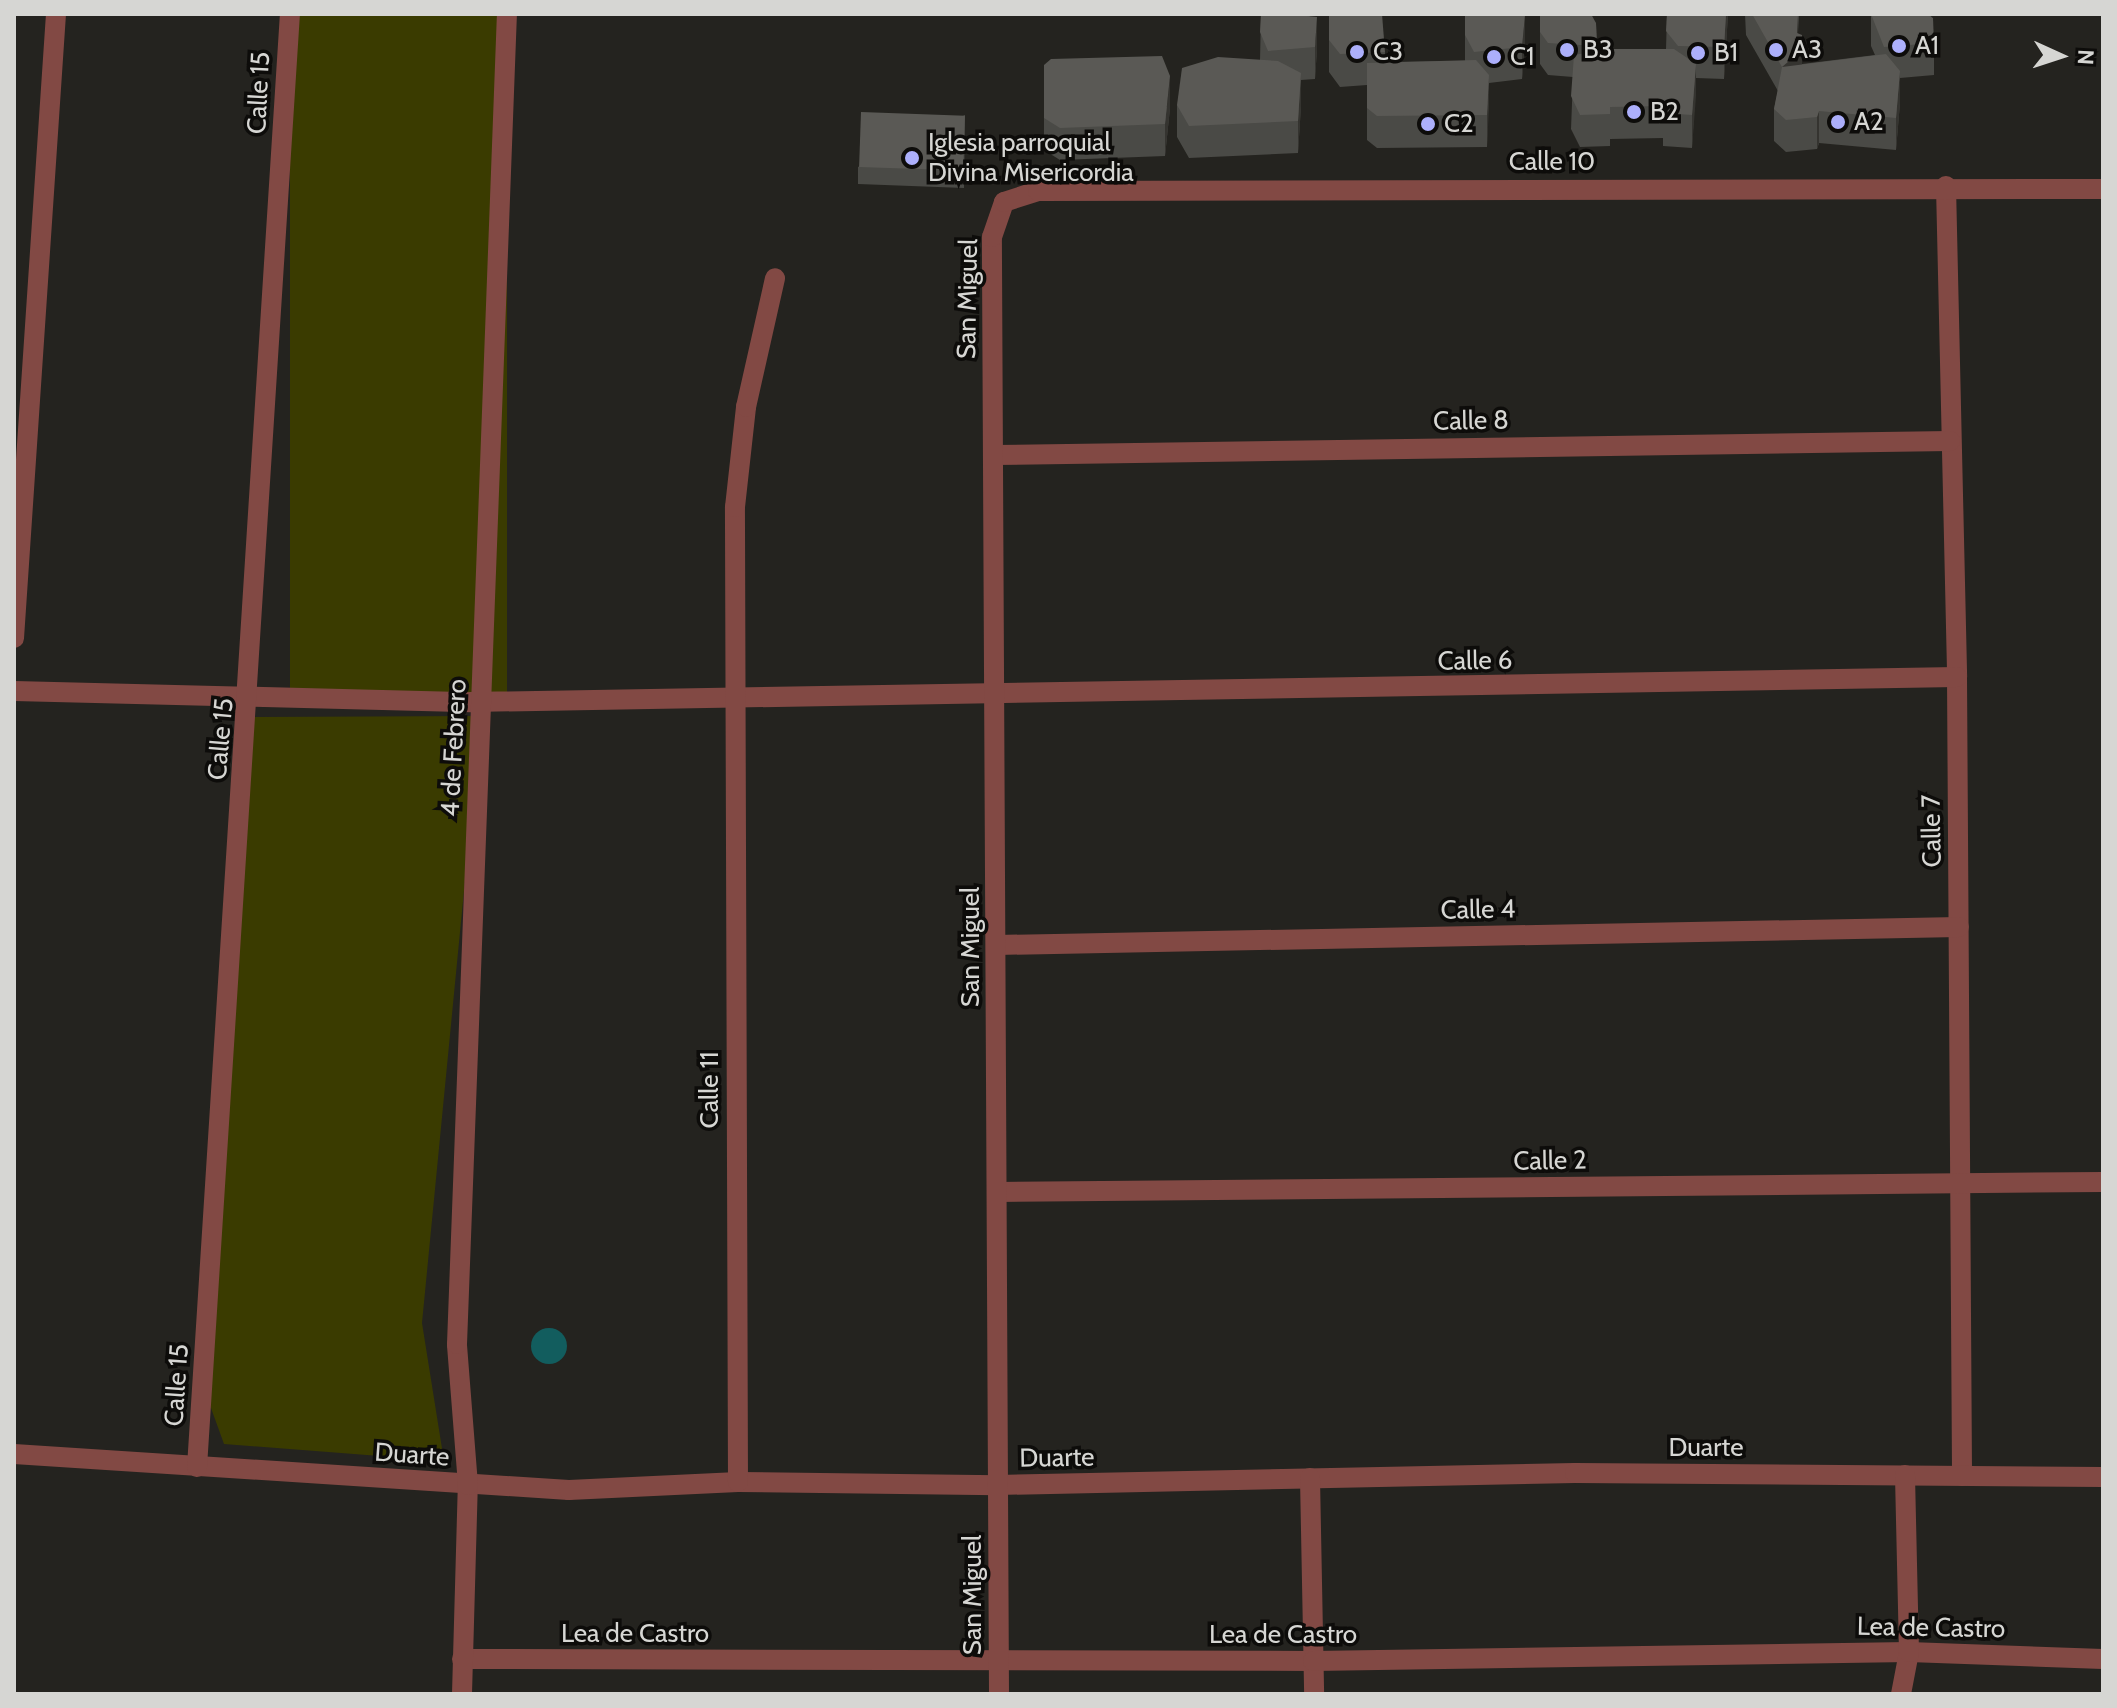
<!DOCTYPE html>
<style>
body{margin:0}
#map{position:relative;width:2117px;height:1708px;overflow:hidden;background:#24231f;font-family:Cabin,sans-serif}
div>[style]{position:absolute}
.green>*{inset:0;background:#3a3b00;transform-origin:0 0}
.water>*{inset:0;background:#125d5e}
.round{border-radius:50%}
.minor>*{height:20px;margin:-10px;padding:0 10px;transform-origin:10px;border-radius:10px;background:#824944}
.wall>*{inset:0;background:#4a4a46}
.shaded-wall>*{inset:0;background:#353430}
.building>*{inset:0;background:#5a5955;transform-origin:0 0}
.dots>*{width:22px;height:22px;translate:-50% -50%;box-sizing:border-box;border:4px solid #0d0c0a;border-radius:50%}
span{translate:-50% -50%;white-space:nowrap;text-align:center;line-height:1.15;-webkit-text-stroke:7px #0d0c0a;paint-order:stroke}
.poi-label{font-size:26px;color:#d6d6d3}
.left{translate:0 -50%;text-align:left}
.street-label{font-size:26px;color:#d6d6d3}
.frame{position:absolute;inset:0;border:16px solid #d6d6d3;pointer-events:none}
.north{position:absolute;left:2021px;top:16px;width:80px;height:80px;-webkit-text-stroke:6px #0d0c0a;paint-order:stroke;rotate:93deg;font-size:22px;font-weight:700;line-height:32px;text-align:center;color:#d6d6d3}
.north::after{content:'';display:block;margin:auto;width:28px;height:36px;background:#d6d6d3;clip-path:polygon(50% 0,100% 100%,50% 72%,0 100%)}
</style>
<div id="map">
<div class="green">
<i style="left:290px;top:14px;width:217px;height:687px"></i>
<i style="clip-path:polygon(481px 716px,422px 1323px,444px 1461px,224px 1444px,203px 1386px,247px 717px)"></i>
</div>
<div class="water">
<i class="round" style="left:531px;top:1328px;width:36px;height:36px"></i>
</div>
<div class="minor">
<i style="left:1946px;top:186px;width:491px;rotate:88.7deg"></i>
<i style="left:1957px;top:677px;width:799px;rotate:89.64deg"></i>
<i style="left:994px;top:455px;width:956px;rotate:-0.84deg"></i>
<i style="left:14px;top:638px;width:625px;rotate:-86.15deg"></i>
<i style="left:14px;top:691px;width:457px;rotate:1.4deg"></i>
<i style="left:471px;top:702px;width:1486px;rotate:-0.96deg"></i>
<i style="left:997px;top:945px;width:962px;rotate:-1.07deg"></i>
<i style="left:997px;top:1192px;width:1106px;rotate:-0.52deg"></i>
<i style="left:14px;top:1454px;width:556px;rotate:3.71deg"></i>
<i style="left:569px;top:1490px;width:169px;rotate:-2.7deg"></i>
<i style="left:738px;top:1482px;width:260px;rotate:0.7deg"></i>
<i style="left:998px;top:1485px;width:577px;rotate:-1.19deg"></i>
<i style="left:1575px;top:1473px;width:528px;rotate:0.43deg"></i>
<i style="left:197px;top:1467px;width:1456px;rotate:-86.34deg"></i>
<i style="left:1310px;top:1478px;width:216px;rotate:88.9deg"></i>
<i style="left:738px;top:1482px;width:975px;rotate:-90.18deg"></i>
<i style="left:735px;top:507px;width:101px;rotate:-83.7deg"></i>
<i style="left:746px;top:407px;width:132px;rotate:-77.3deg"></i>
<i style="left:462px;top:1659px;width:851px;rotate:0.13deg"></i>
<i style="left:1313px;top:1661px;width:596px;rotate:-0.87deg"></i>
<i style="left:1909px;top:1652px;width:194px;rotate:2.1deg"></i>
<i style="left:462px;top:1694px;width:209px;rotate:-88.4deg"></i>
<i style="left:468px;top:1485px;width:141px;rotate:-94.5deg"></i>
<i style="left:457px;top:1344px;width:1331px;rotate:-87.85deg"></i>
<i style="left:999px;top:1694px;width:1457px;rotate:-90.28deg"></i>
<i style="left:992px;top:237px;width:37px;rotate:-71deg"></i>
<i style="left:1004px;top:202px;width:36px;rotate:-18deg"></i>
<i style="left:1038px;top:191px;width:1065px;rotate:-0.11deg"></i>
<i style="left:1901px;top:1694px;width:43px;rotate:-79.2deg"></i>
<i style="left:1909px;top:1652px;width:177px;rotate:-91.3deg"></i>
</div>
<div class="wall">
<i style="clip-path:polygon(1261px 14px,1309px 14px,1317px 49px,1315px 79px,1301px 80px,1301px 106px,1298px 153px,1189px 158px,1177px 137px,1177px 105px,1260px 60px)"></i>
<i style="clip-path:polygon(1329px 14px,1385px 52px,1385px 62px,1465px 61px,1465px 14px,1525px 47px,1522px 79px,1489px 83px,1487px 147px,1377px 148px,1367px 140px,1367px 85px,1340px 87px,1329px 72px)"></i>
<i style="clip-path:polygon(1540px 14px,1596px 23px,1597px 51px,1666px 49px,1667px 14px,1728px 14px,1724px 79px,1696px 78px,1692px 148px,1663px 146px,1663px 138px,1610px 139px,1610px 146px,1580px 147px,1571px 129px,1573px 77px,1548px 75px,1540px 64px)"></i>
<i style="clip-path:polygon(1745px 14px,1799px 14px,1798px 33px,1802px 64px,1875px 55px,1871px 46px,1871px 14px,1931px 14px,1934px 43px,1934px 75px,1900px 78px,1900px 103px,1896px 150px,1819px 143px,1817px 149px,1786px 152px,1774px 141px,1774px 109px,1778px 91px,1746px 35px)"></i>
<i style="clip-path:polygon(1044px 65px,1170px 108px,1165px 156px,1060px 160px,1044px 150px)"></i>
<i style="clip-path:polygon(965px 115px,964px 188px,858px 184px,858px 167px)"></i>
</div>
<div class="shaded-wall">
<i style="clip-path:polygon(1726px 14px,1728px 14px,1724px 79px,1724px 47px)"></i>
<i style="clip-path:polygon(1798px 14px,1798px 53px,1802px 35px,1802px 67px,1782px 67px)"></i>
<i style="clip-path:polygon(1525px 15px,1525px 47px,1522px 79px,1522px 47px)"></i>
<i style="clip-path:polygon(1317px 17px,1317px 49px,1315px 79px,1315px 47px)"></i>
<i style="clip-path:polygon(1696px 64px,1696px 96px,1692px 148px,1692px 115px)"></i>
<i style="clip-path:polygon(1900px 71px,1900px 103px,1896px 150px,1896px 118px)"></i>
<i style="clip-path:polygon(1301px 73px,1301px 106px,1298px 153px,1298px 121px)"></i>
<i style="clip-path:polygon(1489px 75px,1489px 107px,1487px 147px,1487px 115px)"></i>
<i style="clip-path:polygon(1170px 76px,1170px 108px,1165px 156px,1165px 124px)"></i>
<i style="clip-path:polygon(1819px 111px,1819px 143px,1817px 149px,1817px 117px)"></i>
</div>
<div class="building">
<i style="clip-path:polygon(1261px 14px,1308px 14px,1307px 16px,1317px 17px,1315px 47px,1268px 51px,1260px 32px)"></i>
<i style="clip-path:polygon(1329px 14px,1382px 14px,1385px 52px,1340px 54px,1329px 40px)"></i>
<i style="clip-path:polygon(1465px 14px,1523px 14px,1525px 15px,1522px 47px,1474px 52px,1465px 35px)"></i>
<i style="clip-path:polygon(1540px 14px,1591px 14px,1596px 23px,1597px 46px,1548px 43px,1540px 32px)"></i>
<i style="clip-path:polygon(1667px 14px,1726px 14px,1724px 47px,1678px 46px,1666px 31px)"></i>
<i style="clip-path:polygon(1752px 14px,1798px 14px,1797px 33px,1802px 35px,1802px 50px,1782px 67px)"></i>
<i style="clip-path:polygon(1871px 14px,1926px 14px,1933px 18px,1934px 43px,1884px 47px)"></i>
<i style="clip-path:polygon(1609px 49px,1674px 49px,1696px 64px,1692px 115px,1663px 113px,1663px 106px,1610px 107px,1610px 114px,1580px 115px,1571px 96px,1574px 55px)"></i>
<i style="clip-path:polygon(1886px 54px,1900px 71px,1896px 118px,1819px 111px,1817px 117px,1786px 120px,1774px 109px,1782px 67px)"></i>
<i style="clip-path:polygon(1162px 56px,1170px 76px,1165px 124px,1060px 128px,1044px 118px,1044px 65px,1051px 59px)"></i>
<i style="clip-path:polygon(1218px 57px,1278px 61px,1301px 73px,1298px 121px,1189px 126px,1177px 105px,1182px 68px)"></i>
<i style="clip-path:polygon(1476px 60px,1489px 75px,1487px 115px,1377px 116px,1367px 108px,1367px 63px)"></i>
<i style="left:861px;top:112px;width:104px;height:55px;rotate:2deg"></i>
</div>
<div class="dots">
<i style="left:1899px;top:46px;background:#acaffb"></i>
<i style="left:1567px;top:50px;background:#acaffb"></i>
<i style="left:1776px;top:50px;background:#acaffb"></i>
<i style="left:1357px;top:52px;background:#acaffb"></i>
<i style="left:1698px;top:53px;background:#acaffb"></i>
<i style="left:1494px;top:57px;background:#acaffb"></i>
<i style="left:1634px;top:112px;background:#acaffb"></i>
<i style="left:1838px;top:122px;background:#acaffb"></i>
<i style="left:1428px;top:124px;background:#acaffb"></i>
<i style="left:912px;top:158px;background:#acaffb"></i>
</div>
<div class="poi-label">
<span class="left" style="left:1915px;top:46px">A1</span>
<span class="left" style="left:1583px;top:50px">B3</span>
<span class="left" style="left:1792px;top:50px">A3</span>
<span class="left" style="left:1373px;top:52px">C3</span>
<span class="left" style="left:1714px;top:53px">B1</span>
<span class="left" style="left:1510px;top:57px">C1</span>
<span class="left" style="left:1650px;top:112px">B2</span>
<span class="left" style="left:1854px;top:122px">A2</span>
<span class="left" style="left:1444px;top:124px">C2</span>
<span class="left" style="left:928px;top:158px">Iglesia parroquial<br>Divina Misericordia</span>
</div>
<div class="street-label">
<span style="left:259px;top:93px;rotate:-87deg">Calle 15</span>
<span style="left:1552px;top:162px">Calle 10</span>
<span style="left:968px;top:299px;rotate:-89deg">San Miguel</span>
<span style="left:1471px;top:421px;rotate:-1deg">Calle 8</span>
<span style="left:1475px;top:661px;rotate:-1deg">Calle 6</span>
<span style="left:221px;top:739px;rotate:-85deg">Calle 15</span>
<span style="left:454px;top:748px;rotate:-87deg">4 de Febrero</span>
<span style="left:1932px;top:831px;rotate:-91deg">Calle 7</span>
<span style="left:1478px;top:910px;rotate:-1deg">Calle 4</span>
<span style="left:971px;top:947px;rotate:-90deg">San Miguel</span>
<span style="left:710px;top:1090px;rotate:-90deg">Calle 11</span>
<span style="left:1550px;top:1161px;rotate:-1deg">Calle 2</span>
<span style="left:177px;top:1385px;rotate:-86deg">Calle 15</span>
<span style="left:1706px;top:1448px">Duarte</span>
<span style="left:412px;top:1455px;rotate:4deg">Duarte</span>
<span style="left:1057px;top:1458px;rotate:-1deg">Duarte</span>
<span style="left:973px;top:1595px;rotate:-90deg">San Miguel</span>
<span style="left:1931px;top:1628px;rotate:1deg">Lea de Castro</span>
<span style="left:635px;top:1634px">Lea de Castro</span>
<span style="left:1283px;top:1635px">Lea de Castro</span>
</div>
<div class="frame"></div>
<div class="north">N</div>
</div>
